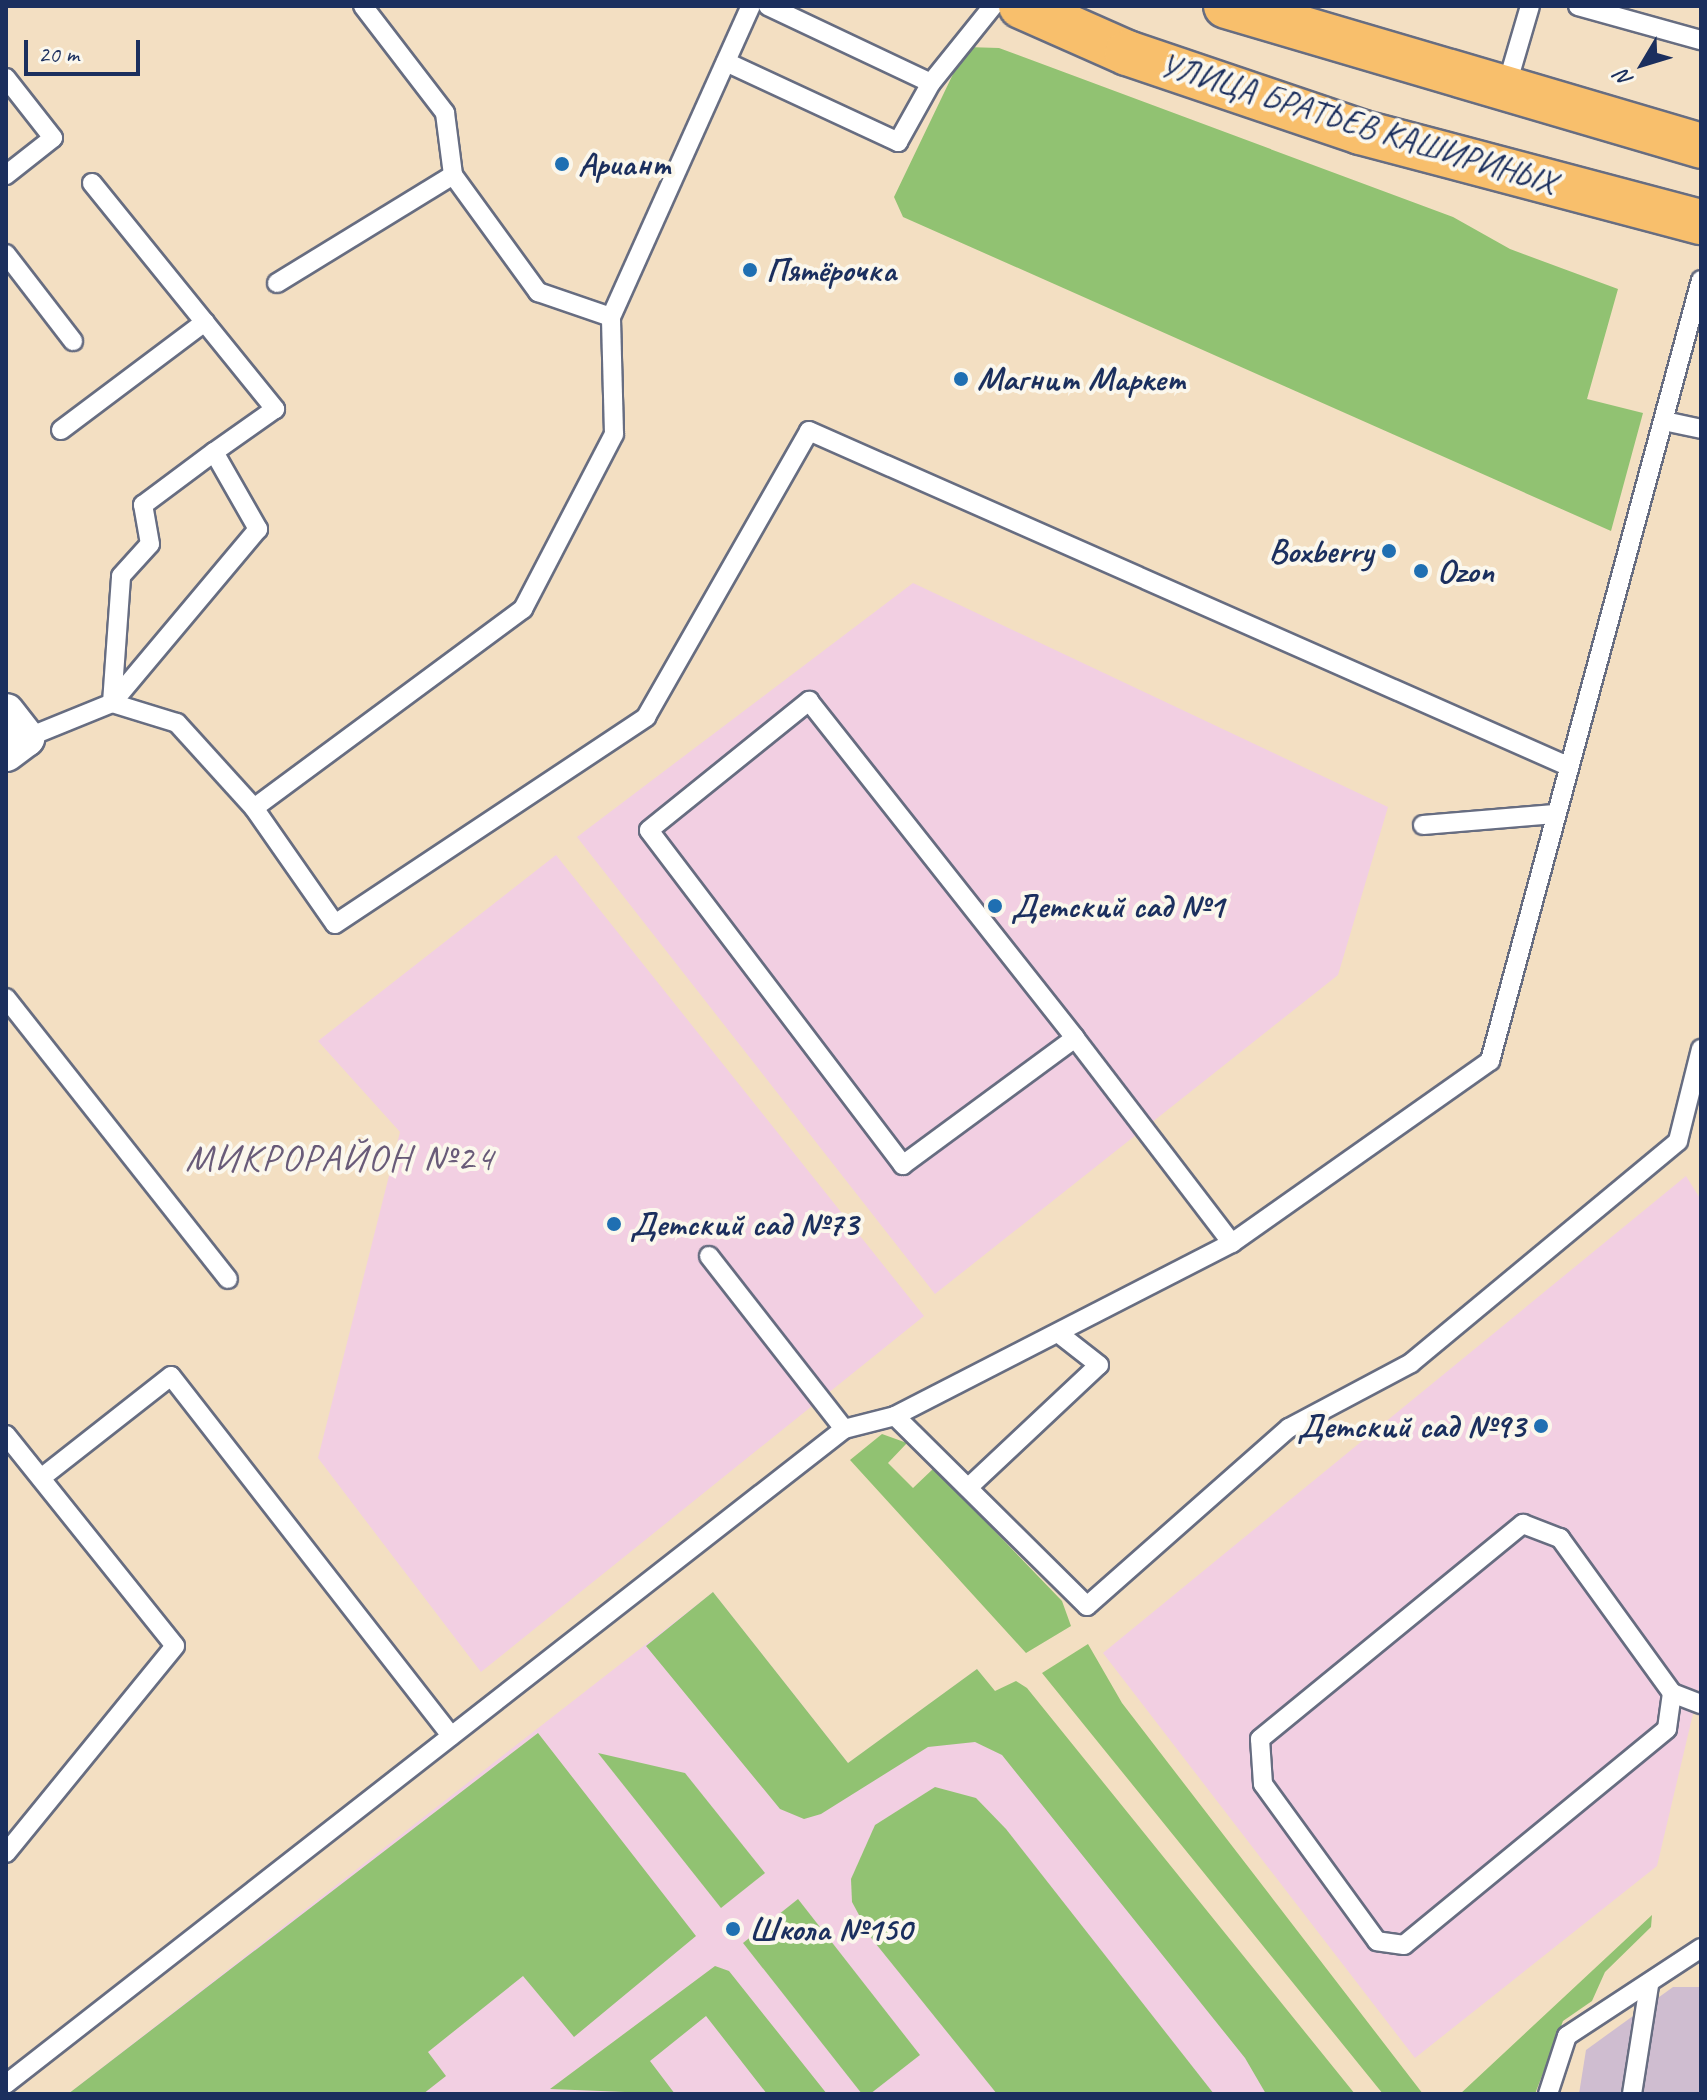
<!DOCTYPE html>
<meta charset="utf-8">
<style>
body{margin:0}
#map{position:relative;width:1707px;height:2100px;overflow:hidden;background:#f3dfc2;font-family:Caveat,sans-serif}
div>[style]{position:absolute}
.built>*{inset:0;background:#f2cfe2}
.industrial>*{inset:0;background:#cfbdd0}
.green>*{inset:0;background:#91c272}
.roads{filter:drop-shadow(2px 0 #676d81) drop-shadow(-2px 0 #676d81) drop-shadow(0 2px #676d81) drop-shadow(0 -2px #676d81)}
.service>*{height:18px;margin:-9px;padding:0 9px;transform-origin:9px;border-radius:9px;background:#fff}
.minor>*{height:36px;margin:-18px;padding:0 18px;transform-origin:18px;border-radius:18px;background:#fff}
.primary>*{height:44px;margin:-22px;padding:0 22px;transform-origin:22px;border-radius:22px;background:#f8bf6c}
.dots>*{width:22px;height:22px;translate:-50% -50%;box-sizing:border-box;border:4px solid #fbf7ec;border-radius:50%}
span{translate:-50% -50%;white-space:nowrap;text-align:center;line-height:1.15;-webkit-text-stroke:8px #fbf7ec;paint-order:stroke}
.street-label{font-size:34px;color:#1b2f5e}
.poi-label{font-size:34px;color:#1b2f5e;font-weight:700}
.left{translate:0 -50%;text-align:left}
.right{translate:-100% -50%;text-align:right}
.quarter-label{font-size:38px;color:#695b79;letter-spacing:2px}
.frame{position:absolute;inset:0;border:8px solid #1b2f5e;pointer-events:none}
.north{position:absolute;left:1603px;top:24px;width:80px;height:80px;-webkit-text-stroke:6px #fbf7ec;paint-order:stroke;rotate:232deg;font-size:22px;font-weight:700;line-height:32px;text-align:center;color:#1b2f5e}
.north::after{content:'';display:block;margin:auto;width:28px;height:36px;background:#1b2f5e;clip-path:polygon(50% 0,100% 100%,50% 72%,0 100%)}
.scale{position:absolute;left:24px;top:40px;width:116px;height:36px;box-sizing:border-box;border:4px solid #1b2f5e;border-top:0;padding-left:10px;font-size:24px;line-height:28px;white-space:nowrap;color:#1b2f5e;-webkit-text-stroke:6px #fbf7ec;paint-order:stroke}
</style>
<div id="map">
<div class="built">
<i style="clip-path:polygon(913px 583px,1388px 807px,1338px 975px,935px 1294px,577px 837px)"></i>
<i style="clip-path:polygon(556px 855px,924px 1316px,481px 1672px,318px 1458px,400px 1132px,318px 1041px)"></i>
<i style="clip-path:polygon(1686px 1176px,1701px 1200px,1701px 1680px,1657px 1866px,1415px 2058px,1103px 1653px)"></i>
<i style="clip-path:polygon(713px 1592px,848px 1763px,977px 1669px,1314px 2094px,68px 2094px)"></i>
</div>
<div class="industrial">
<i style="clip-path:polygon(1673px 1987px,1701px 1987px,1701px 2094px,1579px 2094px,1586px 2050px)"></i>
</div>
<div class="green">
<i style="clip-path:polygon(966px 47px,999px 48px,1453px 217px,1510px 249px,1618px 289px,1587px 399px,1643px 413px,1611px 531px,903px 217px,894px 197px)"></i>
<i style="clip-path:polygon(882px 1434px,907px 1443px,888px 1463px,913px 1488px,934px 1468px,1062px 1601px,1071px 1626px,1026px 1653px,850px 1460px)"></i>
<i style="clip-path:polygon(713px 1592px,848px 1763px,977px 1669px,995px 1691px,1016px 1681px,1027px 1688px,1355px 2094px,1266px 2094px,1245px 2058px,1002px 1755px,975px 1742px,928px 1747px,821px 1814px,804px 1819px,780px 1809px,646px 1646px)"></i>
<i style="clip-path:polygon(1088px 1644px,1122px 1703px,1423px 2094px,1383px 2094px,1042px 1673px)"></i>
<i style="clip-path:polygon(538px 1733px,696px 1936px,574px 2037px,523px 1976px,428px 2052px,446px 2076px,423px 2094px,68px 2094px)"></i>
<i style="clip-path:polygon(598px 1753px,685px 1773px,765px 1873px,721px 1908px)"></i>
<i style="clip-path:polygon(935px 1787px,976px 1798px,1006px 1829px,1214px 2094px,997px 2094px,872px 1939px,852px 1902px,851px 1879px,875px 1825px)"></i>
<i style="clip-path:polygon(798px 1899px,920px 2055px,870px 2094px,862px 2094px,743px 1943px)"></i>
<i style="clip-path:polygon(1652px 1915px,1651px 1927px,1605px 1972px,1592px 2001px,1563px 2021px,1535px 2094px,1460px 2094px)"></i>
<i style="clip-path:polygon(715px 1966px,729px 1971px,827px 2094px,767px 2094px,706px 2016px,650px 2061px,675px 2094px,550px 2089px)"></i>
</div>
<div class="roads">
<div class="service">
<i style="left:363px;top:6px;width:135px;rotate:52.5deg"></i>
<i style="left:445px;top:113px;width:63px;rotate:82.6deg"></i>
<i style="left:453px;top:175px;width:145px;rotate:54deg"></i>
<i style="left:538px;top:292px;width:77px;rotate:18.9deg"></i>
<i style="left:768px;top:6px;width:180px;rotate:25.3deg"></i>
<i style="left:1578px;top:6px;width:128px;rotate:15.5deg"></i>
<i style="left:726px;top:62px;width:190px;rotate:24.9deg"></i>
<i style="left:898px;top:142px;width:68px;rotate:-60.8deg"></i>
<i style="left:931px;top:83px;width:99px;rotate:-51.2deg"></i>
<i style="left:6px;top:78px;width:76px;rotate:51.9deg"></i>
<i style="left:53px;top:138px;width:60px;rotate:141.8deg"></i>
<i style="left:1506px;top:88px;width:85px;rotate:-73.7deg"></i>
<i style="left:92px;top:183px;width:291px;rotate:51deg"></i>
<i style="left:275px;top:409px;width:75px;rotate:144.8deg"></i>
<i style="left:214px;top:452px;width:89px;rotate:60.3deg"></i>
<i style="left:258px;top:529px;width:227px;rotate:130deg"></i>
<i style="left:6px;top:254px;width:110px;rotate:52.4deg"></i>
<i style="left:277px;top:283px;width:206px;rotate:-31.5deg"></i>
<i style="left:1664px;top:421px;width:38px;rotate:12deg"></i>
<i style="left:61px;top:430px;width:180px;rotate:-36.9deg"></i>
<i style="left:112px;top:703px;width:127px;rotate:-85.9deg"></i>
<i style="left:121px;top:576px;width:43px;rotate:-47.8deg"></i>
<i style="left:150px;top:544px;width:40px;rotate:-100deg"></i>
<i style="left:143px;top:505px;width:89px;rotate:-36.7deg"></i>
<i style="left:26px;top:738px;width:93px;rotate:-22.1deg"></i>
<i style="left:112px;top:703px;width:68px;rotate:17.1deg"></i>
<i style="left:177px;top:723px;width:115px;rotate:47.8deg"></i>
<i style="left:254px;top:808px;width:141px;rotate:55.1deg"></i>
<i style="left:335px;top:924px;width:374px;rotate:-33.6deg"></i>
<i style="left:646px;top:717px;width:329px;rotate:-60.3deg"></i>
<i style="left:809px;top:431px;width:830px;rotate:23.82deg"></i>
<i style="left:254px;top:808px;width:335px;rotate:-36.5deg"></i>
<i style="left:523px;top:609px;width:197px;rotate:-62.5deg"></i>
<i style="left:614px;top:434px;width:117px;rotate:-91.5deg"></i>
<i style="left:611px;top:317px;width:341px;rotate:-65.8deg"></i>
<i style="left:1423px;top:825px;width:132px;rotate:-4.8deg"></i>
<i style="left:6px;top:998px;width:358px;rotate:51.7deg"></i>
<i style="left:1075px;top:1038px;width:214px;rotate:143.6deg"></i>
<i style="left:903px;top:1165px;width:420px;rotate:-127.2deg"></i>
<i style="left:649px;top:830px;width:206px;rotate:-38.9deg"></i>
<i style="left:809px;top:701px;width:429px;rotate:51.7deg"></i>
<i style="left:1075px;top:1038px;width:258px;rotate:52.6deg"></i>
<i style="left:709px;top:1256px;width:219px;rotate:52deg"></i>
<i style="left:895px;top:1416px;width:270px;rotate:44.7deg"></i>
<i style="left:1087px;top:1606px;width:269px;rotate:-41.4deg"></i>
<i style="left:1289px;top:1428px;width:138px;rotate:-28deg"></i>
<i style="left:1411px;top:1363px;width:347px;rotate:-39.7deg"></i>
<i style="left:1678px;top:1141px;width:95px;rotate:-76deg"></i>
<i style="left:6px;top:1435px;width:270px;rotate:51.3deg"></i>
<i style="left:175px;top:1646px;width:267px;rotate:129.2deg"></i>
<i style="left:41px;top:1478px;width:165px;rotate:-38.1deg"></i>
<i style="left:171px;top:1376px;width:456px;rotate:52.1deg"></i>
<i style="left:971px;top:1485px;width:175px;rotate:-43.2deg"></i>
<i style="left:1099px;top:1365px;width:52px;rotate:-142deg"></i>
<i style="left:1672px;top:1693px;width:36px;rotate:98deg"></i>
<i style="left:1667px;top:1729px;width:340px;rotate:140.6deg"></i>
<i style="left:1404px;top:1945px;width:27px;rotate:-172deg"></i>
<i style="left:1377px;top:1941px;width:194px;rotate:-126deg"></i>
<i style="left:1263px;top:1784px;width:45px;rotate:-93.8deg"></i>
<i style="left:1260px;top:1739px;width:340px;rotate:-39.3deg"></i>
<i style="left:1523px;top:1524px;width:40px;rotate:21deg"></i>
<i style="left:1560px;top:1538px;width:191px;rotate:54.1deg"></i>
<i style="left:1672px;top:1693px;width:31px;rotate:21deg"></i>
<i style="left:6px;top:2084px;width:1064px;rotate:-38.01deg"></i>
<i style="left:844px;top:1429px;width:53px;rotate:-14.3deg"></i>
<i style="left:895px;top:1416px;width:379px;rotate:-27.2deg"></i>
<i style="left:1232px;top:1243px;width:316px;rotate:-35.2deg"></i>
<i style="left:1490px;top:1061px;width:809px;rotate:-74.88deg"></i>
<i style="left:1548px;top:2094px;width:61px;rotate:-71.9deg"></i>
<i style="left:1567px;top:2036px;width:160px;rotate:-33.3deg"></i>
<i style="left:1632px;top:2094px;width:110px;rotate:-81.1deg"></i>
</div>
<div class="minor">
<i style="left:6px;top:712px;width:33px;rotate:52deg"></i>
<i style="left:26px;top:738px;width:25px;rotate:143deg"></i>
</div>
<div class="primary">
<i style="left:1021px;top:6px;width:116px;rotate:23.9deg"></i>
<i style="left:1127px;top:53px;width:246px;rotate:18.7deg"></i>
<i style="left:1360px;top:132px;width:353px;rotate:14.8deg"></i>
<i style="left:1226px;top:6px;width:495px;rotate:16.4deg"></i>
</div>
</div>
<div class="dots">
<i style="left:562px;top:164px;background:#1f6fb2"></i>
<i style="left:750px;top:270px;background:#1f6fb2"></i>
<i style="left:961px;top:379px;background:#1f6fb2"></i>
<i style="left:1389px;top:551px;background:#1f6fb2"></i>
<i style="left:1421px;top:571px;background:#1f6fb2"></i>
<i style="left:995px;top:906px;background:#1f6fb2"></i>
<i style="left:614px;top:1224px;background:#1f6fb2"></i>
<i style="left:1541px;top:1426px;background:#1f6fb2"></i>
<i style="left:733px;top:1929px;background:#1f6fb2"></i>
</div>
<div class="street-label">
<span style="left:1358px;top:123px;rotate:17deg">УЛИЦА БРАТЬЕВ КАШИРИНЫХ</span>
</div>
<div class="poi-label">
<span class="left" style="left:578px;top:164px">Ариант</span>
<span class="left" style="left:766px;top:270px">Пятёрочка</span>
<span class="left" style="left:977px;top:379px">Магнит Маркет</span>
<span class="right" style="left:1373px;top:551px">Boxberry</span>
<span class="left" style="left:1437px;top:571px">Ozon</span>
<span class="left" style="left:1011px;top:906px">Детский сад №1</span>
<span class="left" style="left:630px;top:1224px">Детский сад №73</span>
<span class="right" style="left:1525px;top:1426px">Детский сад №93</span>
<span class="left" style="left:749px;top:1929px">Школа №150</span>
</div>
<div class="quarter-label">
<span style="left:340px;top:1158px">МИКРОРАЙОН №24</span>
</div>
<div class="frame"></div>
<div class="north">N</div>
<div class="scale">20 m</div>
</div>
